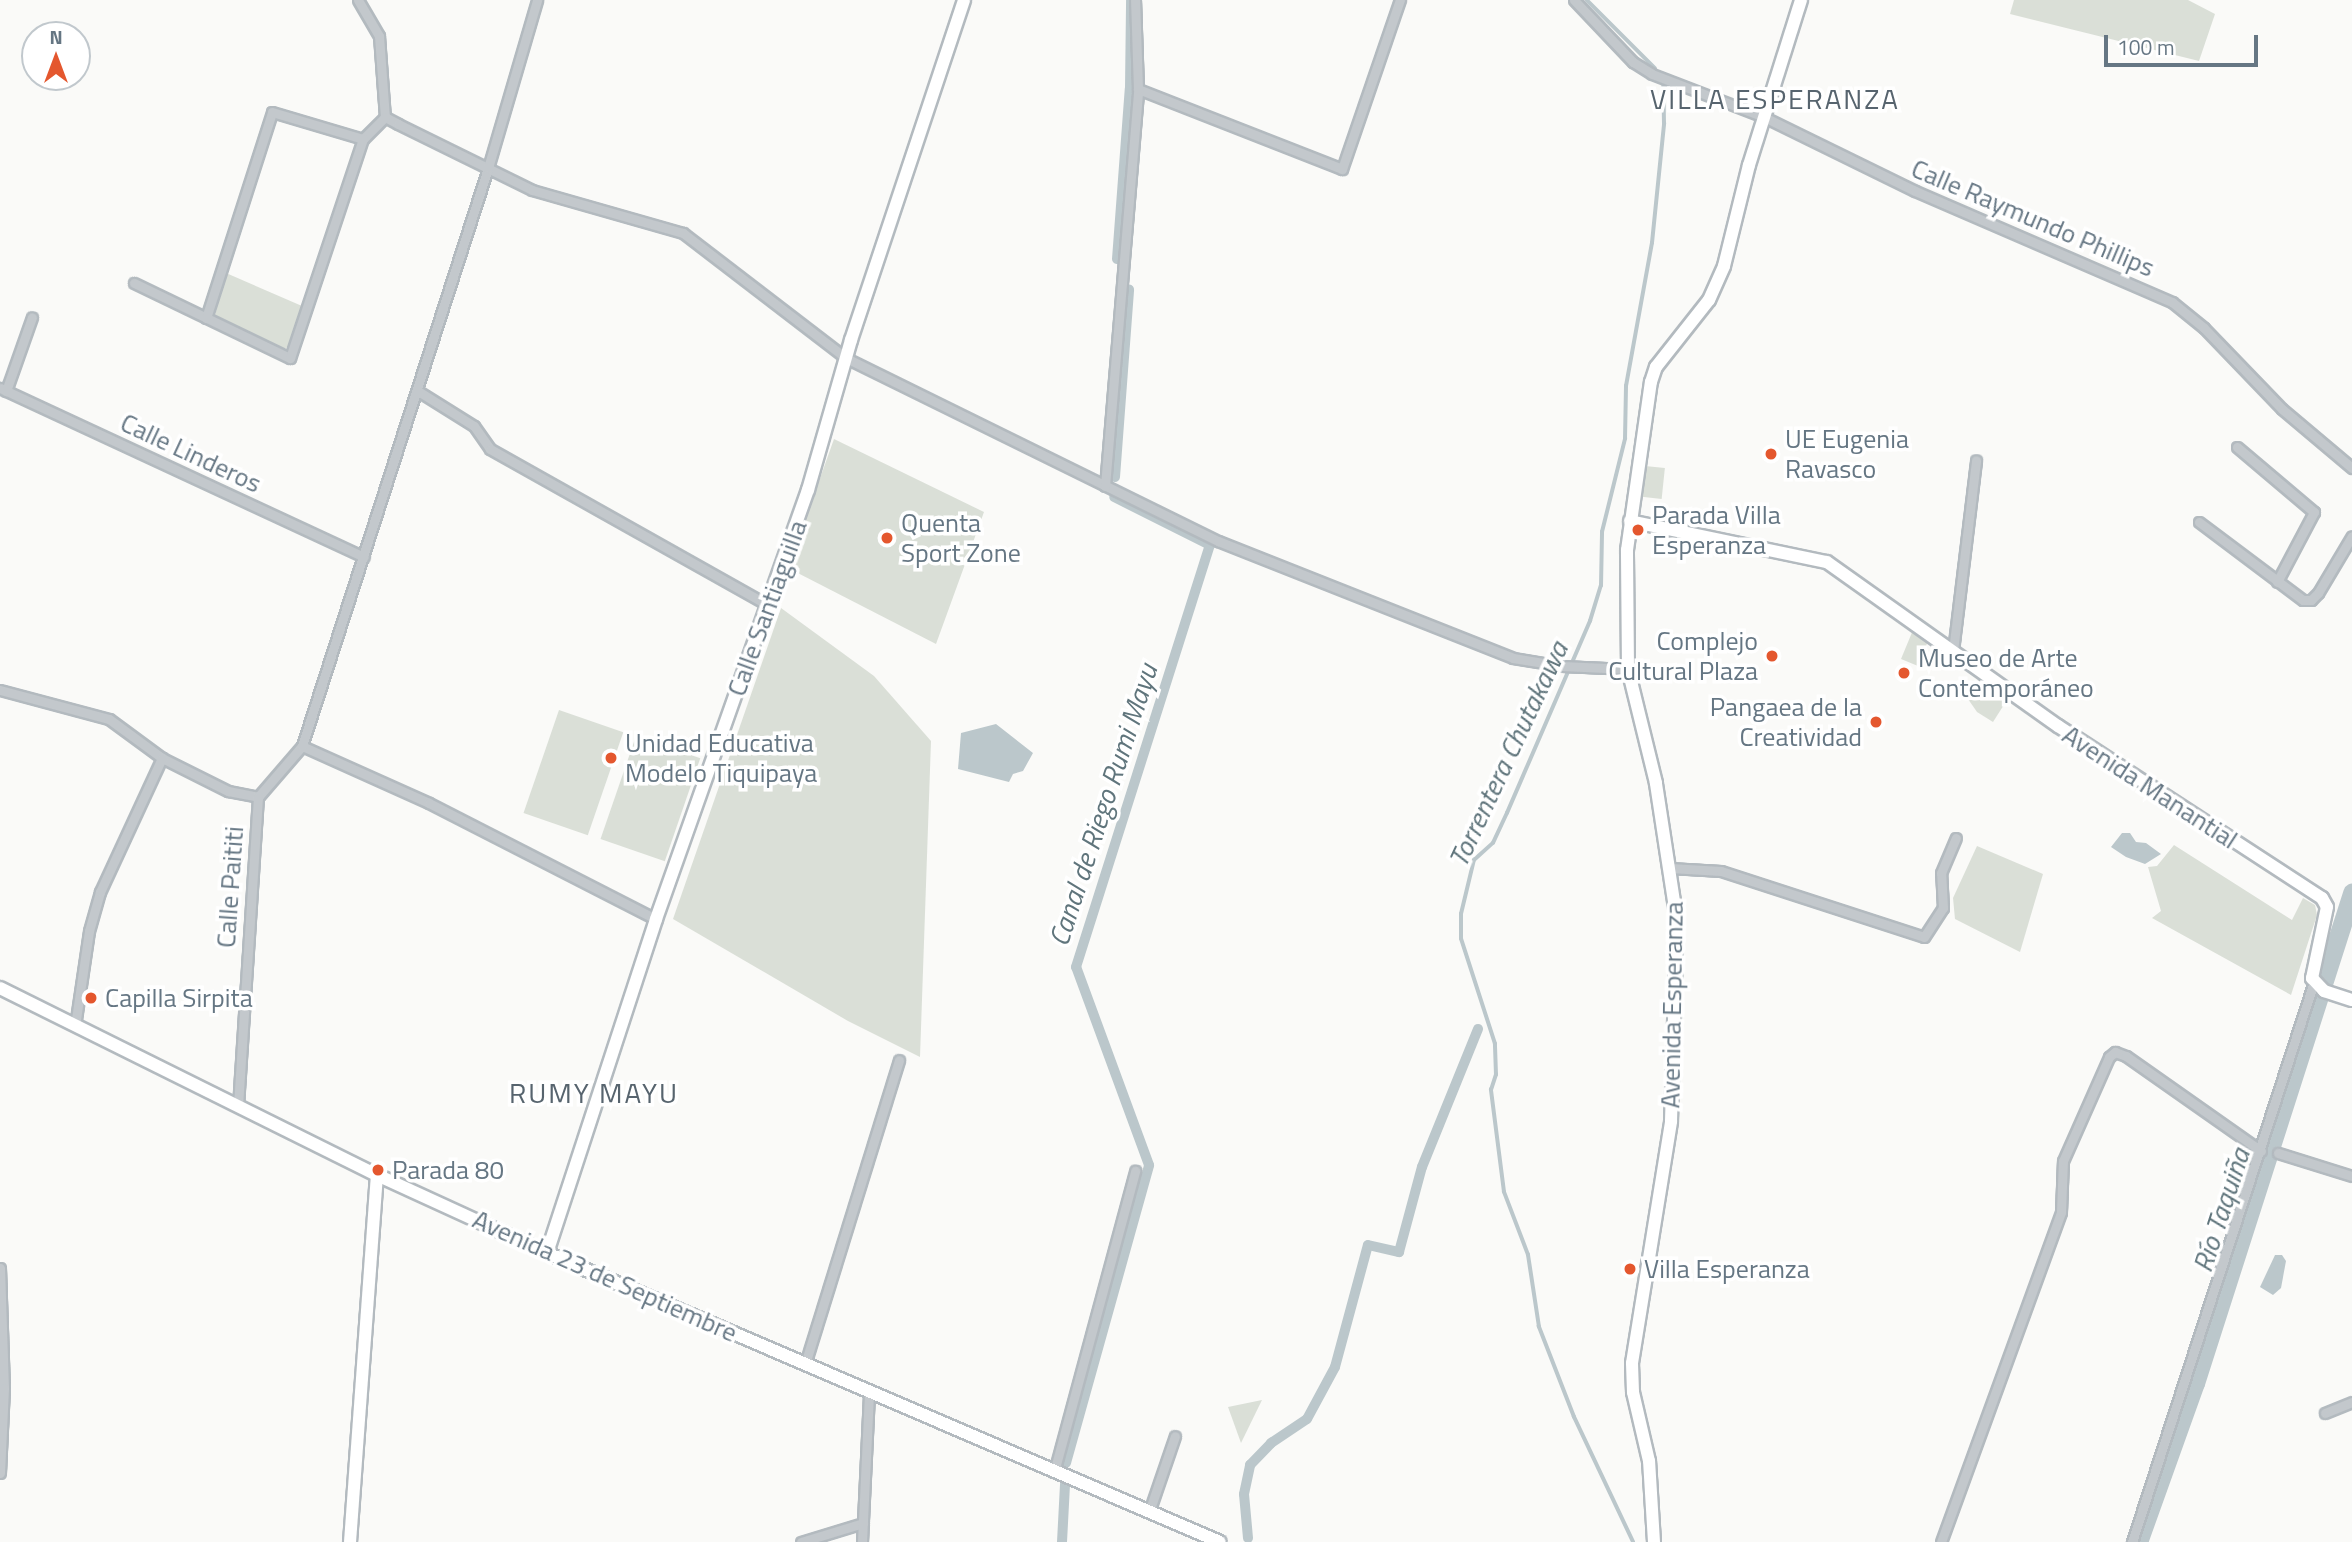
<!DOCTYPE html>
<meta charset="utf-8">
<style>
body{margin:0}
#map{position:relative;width:2352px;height:1542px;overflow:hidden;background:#fafaf8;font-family:"Titillium Web",sans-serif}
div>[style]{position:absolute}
.green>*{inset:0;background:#dadfd7;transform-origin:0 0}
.water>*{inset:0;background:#bbc7cb}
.stream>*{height:3.5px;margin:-1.75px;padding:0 1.75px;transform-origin:1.75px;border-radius:1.75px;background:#bbc7cb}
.canal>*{height:10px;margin:-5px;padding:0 5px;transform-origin:5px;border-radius:5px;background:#bbc7cb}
.river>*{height:19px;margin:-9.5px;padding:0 9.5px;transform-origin:9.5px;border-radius:9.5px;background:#bbc7cb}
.roads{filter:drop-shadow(2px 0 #b3babf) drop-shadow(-2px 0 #b3babf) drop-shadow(0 2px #b3babf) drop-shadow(0 -2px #b3babf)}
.street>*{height:9px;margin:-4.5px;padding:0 4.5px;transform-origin:4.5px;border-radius:4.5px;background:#c3c8cc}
.secondary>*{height:12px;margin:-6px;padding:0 6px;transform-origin:6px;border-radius:6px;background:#fff}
.dots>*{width:19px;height:19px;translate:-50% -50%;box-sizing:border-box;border:4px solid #fff;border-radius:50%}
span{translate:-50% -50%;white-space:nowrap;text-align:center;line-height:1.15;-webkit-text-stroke:7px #fff;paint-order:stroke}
.street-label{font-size:26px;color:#657683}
.poi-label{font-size:26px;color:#657683}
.left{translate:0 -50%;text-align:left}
.right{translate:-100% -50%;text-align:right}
.neighbourhood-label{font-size:28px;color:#57646e;letter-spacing:2px}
.water-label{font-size:28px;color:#60757c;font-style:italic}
.north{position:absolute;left:21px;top:21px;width:70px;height:70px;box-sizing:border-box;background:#fff;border:2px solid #c1c8cd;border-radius:50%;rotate:0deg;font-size:19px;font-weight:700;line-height:28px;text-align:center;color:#657683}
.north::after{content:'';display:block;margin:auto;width:24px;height:32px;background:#e4572e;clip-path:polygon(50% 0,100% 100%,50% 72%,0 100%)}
.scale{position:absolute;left:2104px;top:35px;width:154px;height:32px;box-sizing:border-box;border:4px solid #657683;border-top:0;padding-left:9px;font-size:21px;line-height:24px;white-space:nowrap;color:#657683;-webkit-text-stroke:5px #fff;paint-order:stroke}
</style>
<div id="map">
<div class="green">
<i style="clip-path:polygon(2014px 0,2188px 0,2215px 14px,2199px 61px,2010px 14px)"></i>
<i style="clip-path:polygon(226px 273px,302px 306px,288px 347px,283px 349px,215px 315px)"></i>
<i style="clip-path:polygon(834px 439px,984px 512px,936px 644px,788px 568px)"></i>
<i style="left:1645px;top:466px;width:20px;height:31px;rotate:6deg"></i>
<i style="clip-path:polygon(781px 608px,874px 676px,931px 741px,920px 1057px,848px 1021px,673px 919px)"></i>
<i style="clip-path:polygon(1913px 630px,1928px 641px,1918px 666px,1901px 659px)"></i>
<i style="clip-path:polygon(1978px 680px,2007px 700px,1993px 722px,1977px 712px,1968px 699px)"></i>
<i style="left:559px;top:710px;width:68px;height:109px;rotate:19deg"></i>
<i style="left:636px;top:736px;width:68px;height:109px;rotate:19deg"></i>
<i style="clip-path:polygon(2174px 845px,2292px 920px,2303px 898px,2315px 905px,2317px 915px,2291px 995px,2152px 918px,2161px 911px,2148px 867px,2157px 866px)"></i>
<i style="clip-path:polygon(1977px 846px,2043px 874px,2020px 952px,1955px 919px,1953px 898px)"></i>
<i style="clip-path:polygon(1262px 1400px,1241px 1443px,1228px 1407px)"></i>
</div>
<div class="water">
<i style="clip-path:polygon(996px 724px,1033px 753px,1023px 771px,1013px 774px,1009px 782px,958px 769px,961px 733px)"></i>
<i style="clip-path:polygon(2122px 833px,2130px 833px,2136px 842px,2146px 843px,2161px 854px,2145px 864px,2126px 857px,2111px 847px)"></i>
<i style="clip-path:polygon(2275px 1255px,2282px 1255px,2286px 1261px,2281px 1288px,2273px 1295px,2260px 1287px)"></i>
</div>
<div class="stream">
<i style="left:1587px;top:0;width:96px;rotate:45deg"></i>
<i style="left:1633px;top:1542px;width:138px;rotate:-115.3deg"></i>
<i style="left:1574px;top:1417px;width:97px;rotate:-111.3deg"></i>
<i style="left:1539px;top:1327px;width:73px;rotate:-98.7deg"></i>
<i style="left:1528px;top:1255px;width:67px;rotate:-110.9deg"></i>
<i style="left:1504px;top:1192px;width:103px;rotate:-97.3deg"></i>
<i style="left:1491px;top:1090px;width:16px;rotate:-72deg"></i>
<i style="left:1496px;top:1075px;width:31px;rotate:-92deg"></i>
<i style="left:1495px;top:1044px;width:110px;rotate:-107.9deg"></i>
<i style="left:1461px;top:939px;width:25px;rotate:-90deg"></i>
<i style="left:1461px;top:914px;width:56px;rotate:-76.5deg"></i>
<i style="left:1474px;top:860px;width:25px;rotate:-42deg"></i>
<i style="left:1493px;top:843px;width:33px;rotate:-65deg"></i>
<i style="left:1507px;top:813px;width:209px;rotate:-66.6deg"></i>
<i style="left:1590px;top:621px;width:37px;rotate:-73deg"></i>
<i style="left:1601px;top:586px;width:54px;rotate:-88.9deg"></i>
<i style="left:1602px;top:532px;width:96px;rotate:-76.1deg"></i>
<i style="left:1625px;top:439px;width:53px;rotate:-88.9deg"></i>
<i style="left:1626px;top:386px;width:145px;rotate:-79.7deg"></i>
<i style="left:1652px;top:243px;width:120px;rotate:-84.2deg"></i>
<i style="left:1664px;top:124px;width:39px;rotate:-91deg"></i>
</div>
<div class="canal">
<i style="left:1117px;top:259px;width:171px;rotate:-85.7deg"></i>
<i style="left:1130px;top:88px;width:88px;rotate:-89.3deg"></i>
<i style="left:1115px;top:477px;width:188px;rotate:-85.7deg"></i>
<i style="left:1066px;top:1463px;width:309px;rotate:-74.4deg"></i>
<i style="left:1149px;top:1165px;width:211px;rotate:-110.2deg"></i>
<i style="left:1076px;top:967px;width:443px;rotate:-72.4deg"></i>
<i style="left:1210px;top:545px;width:107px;rotate:-153.4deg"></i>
<i style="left:1248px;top:1538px;width:44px;rotate:-95.2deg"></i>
<i style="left:1244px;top:1494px;width:30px;rotate:-78deg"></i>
<i style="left:1250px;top:1465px;width:30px;rotate:-46deg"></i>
<i style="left:1271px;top:1443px;width:43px;rotate:-33.7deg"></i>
<i style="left:1307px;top:1419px;width:59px;rotate:-61.7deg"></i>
<i style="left:1335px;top:1367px;width:126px;rotate:-74.9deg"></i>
<i style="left:1368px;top:1245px;width:32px;rotate:13deg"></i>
<i style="left:1399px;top:1252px;width:88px;rotate:-74.9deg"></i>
<i style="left:1422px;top:1167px;width:149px;rotate:-67.9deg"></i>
<i style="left:1062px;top:1542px;width:58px;rotate:-87deg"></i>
</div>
<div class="river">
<i style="left:2138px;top:1542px;width:169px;rotate:-70.3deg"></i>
<i style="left:2195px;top:1383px;width:515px;rotate:-72.23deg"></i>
</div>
<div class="roads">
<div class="street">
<i style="left:358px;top:0;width:42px;rotate:59.7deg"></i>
<i style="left:379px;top:36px;width:81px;rotate:85.8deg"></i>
<i style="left:385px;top:117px;width:15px;rotate:28deg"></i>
<i style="left:398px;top:124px;width:149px;rotate:26.2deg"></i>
<i style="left:532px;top:190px;width:157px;rotate:15.9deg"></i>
<i style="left:683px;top:233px;width:205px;rotate:37.5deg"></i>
<i style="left:846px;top:358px;width:415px;rotate:26.2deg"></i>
<i style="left:1218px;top:541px;width:317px;rotate:21.6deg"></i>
<i style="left:1513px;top:658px;width:50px;rotate:9.3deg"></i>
<i style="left:1562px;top:666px;width:66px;rotate:2.6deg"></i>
<i style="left:1574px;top:0;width:86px;rotate:46.4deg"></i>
<i style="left:1633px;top:62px;width:22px;rotate:32deg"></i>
<i style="left:1652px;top:74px;width:120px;rotate:21deg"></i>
<i style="left:1764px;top:117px;width:168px;rotate:26.1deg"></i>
<i style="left:1915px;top:191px;width:280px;rotate:23.4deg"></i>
<i style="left:2172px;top:302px;width:41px;rotate:39.1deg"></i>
<i style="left:2204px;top:328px;width:112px;rotate:46.1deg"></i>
<i style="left:2282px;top:409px;width:92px;rotate:40.1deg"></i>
<i style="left:1138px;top:89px;width:219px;rotate:21.4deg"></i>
<i style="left:1342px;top:169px;width:179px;rotate:-71.1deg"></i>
<i style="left:134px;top:283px;width:173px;rotate:25.7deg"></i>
<i style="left:290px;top:358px;width:231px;rotate:-71.6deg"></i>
<i style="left:363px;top:139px;width:31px;rotate:-45deg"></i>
<i style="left:206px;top:318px;width:216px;rotate:-72.2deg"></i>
<i style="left:272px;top:112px;width:95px;rotate:16.5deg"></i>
<i style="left:0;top:388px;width:401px;rotate:24.9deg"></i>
<i style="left:6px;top:391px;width:78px;rotate:-70.6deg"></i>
<i style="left:418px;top:391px;width:66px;rotate:32deg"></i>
<i style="left:474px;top:426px;width:28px;rotate:55deg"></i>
<i style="left:490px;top:449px;width:319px;rotate:29.3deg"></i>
<i style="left:2237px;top:447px;width:101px;rotate:40.2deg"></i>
<i style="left:2314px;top:512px;width:79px;rotate:117.9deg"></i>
<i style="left:1105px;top:486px;width:398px;rotate:-85.2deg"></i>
<i style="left:1138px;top:89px;width:89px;rotate:-91.9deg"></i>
<i style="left:2199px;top:522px;width:130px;rotate:36.9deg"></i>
<i style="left:2303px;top:600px;width:8px"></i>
<i style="left:2311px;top:600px;width:10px;rotate:-45deg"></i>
<i style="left:2318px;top:593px;width:66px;rotate:-59.2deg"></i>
<i style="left:1953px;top:651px;width:192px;rotate:-83.1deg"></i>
<i style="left:0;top:690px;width:113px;rotate:14.9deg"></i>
<i style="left:109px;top:719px;width:66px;rotate:36.3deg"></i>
<i style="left:162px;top:758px;width:74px;rotate:26.6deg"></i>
<i style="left:228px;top:791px;width:31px;rotate:11deg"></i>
<i style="left:302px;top:746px;width:139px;rotate:24.2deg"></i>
<i style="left:429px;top:803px;width:255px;rotate:27.1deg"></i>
<i style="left:258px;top:797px;width:67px;rotate:-49.2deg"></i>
<i style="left:302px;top:746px;width:607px;rotate:-72.16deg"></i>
<i style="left:488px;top:168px;width:175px;rotate:-73.7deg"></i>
<i style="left:1670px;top:868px;width:51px;rotate:3.4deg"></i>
<i style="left:1721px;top:871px;width:213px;rotate:18deg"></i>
<i style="left:1924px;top:937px;width:35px;rotate:-57deg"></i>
<i style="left:1943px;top:908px;width:35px;rotate:-93deg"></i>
<i style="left:1941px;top:873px;width:38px;rotate:-67deg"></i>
<i style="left:75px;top:1026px;width:96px;rotate:-81.6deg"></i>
<i style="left:89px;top:931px;width:41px;rotate:-74.2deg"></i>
<i style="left:100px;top:892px;width:148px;rotate:-65.2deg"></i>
<i style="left:238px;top:1106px;width:310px;rotate:-86.3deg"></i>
<i style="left:2278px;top:1153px;width:77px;rotate:17.3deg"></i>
<i style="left:0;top:1268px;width:120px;rotate:88.1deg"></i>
<i style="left:4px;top:1388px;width:85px;rotate:92.7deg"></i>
<i style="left:805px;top:1364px;width:318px;rotate:-72.8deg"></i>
<i style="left:2325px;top:1413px;width:29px;rotate:-22deg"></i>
<i style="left:1054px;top:1472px;width:312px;rotate:-74.9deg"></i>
<i style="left:1149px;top:1512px;width:80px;rotate:-71.1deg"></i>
<i style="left:801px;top:1542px;width:65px;rotate:-17deg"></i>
<i style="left:862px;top:1542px;width:149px;rotate:-87.3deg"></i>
<i style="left:1941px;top:1542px;width:351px;rotate:-70deg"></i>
<i style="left:2061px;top:1212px;width:51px;rotate:-87.8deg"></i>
<i style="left:2063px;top:1161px;width:114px;rotate:-66.1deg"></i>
<i style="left:2109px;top:1057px;width:8px;rotate:-40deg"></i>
<i style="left:2115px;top:1052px;width:12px;rotate:20deg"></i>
<i style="left:2126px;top:1056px;width:165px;rotate:35.1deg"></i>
<i style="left:2132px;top:1542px;width:589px;rotate:-72deg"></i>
</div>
<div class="secondary">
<i style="left:1630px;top:521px;width:201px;rotate:11.8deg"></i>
<i style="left:1827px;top:562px;width:283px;rotate:35.4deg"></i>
<i style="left:2058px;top:726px;width:315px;rotate:33.1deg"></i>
<i style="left:2322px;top:898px;width:10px;rotate:61deg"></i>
<i style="left:2327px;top:907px;width:73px;rotate:101.9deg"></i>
<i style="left:2312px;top:978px;width:18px;rotate:47deg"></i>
<i style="left:2324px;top:991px;width:29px;rotate:18deg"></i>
<i style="left:0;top:988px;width:421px;rotate:26.4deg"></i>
<i style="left:377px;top:1175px;width:187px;rotate:24.6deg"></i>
<i style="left:547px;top:1253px;width:732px;rotate:23.24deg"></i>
<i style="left:547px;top:1253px;width:351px;rotate:-71.9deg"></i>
<i style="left:656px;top:919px;width:455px;rotate:-70.5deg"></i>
<i style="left:808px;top:490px;width:156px;rotate:-74deg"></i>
<i style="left:851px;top:340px;width:358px;rotate:-71.6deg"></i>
<i style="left:350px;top:1542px;width:368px;rotate:-85.8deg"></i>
<i style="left:1654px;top:1542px;width:81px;rotate:-93.5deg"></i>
<i style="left:1649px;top:1461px;width:71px;rotate:-103.1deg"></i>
<i style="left:1633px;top:1392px;width:29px;rotate:-92deg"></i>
<i style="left:1632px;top:1363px;width:245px;rotate:-80.8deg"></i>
<i style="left:1671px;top:1121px;width:200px;rotate:-88.3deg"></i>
<i style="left:1677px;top:921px;width:140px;rotate:-98.7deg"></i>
<i style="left:1656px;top:783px;width:117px;rotate:-103.8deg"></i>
<i style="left:1628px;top:669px;width:119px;rotate:-90.5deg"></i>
<i style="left:1627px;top:550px;width:170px;rotate:-81.9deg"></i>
<i style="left:1651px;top:382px;width:16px;rotate:-72deg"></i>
<i style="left:1656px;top:367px;width:85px;rotate:-51.7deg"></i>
<i style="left:1709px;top:300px;width:37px;rotate:-66deg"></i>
<i style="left:1724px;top:266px;width:104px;rotate:-76.1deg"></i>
<i style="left:1749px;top:165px;width:173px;rotate:-72.5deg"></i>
</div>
</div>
<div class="dots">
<i style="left:1771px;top:454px;background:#e4572e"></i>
<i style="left:1638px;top:530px;background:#e4572e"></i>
<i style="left:887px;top:538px;background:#e4572e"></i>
<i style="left:1772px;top:656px;background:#e4572e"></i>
<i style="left:1904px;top:673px;background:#e4572e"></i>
<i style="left:1876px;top:722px;background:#e4572e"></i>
<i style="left:611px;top:758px;background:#e4572e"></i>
<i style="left:91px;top:998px;background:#e4572e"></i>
<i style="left:378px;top:1170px;background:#e4572e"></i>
<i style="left:1630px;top:1269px;background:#e4572e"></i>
</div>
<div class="street-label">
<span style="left:2033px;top:218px;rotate:23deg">Calle Raymundo Phillips</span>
<span style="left:191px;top:453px;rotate:25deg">Calle Linderos</span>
<span style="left:767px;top:608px;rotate:-70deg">Calle Santiaguilla</span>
<span style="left:2150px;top:787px;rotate:33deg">Avenida Manantial</span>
<span style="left:230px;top:887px;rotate:-86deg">Calle Paititi</span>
<span style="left:1672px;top:1005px;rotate:-89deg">Avenida Esperanza</span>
<span style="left:605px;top:1276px;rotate:24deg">Avenida 23 de Septiembre</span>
</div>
<div class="poi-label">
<span class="left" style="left:1785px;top:454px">UE Eugenia<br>Ravasco</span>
<span class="left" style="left:1652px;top:530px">Parada Villa<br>Esperanza</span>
<span class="left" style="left:901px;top:538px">Quenta<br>Sport Zone</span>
<span class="right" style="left:1758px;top:656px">Complejo<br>Cultural Plaza</span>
<span class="left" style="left:1918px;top:673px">Museo de Arte<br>Contemporáneo</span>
<span class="right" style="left:1862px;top:722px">Pangaea de la<br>Creatividad</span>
<span class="left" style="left:625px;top:758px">Unidad Educativa<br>Modelo Tiquipaya</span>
<span class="left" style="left:105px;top:998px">Capilla Sirpita</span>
<span class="left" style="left:392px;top:1170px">Parada 80</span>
<span class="left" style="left:1644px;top:1269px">Villa Esperanza</span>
</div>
<div class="neighbourhood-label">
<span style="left:1775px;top:99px">VILLA ESPERANZA</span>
<span style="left:594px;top:1093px">RUMY MAYU</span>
</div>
<div class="water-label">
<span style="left:1508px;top:754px;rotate:-65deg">Torrentera Chutakawa</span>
<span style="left:1103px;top:805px;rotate:-72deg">Canal de Riego Rumi Mayu</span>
<span style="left:2221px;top:1210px;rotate:-72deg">Río Taquiña</span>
</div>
<div class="north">N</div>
<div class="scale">100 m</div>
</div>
